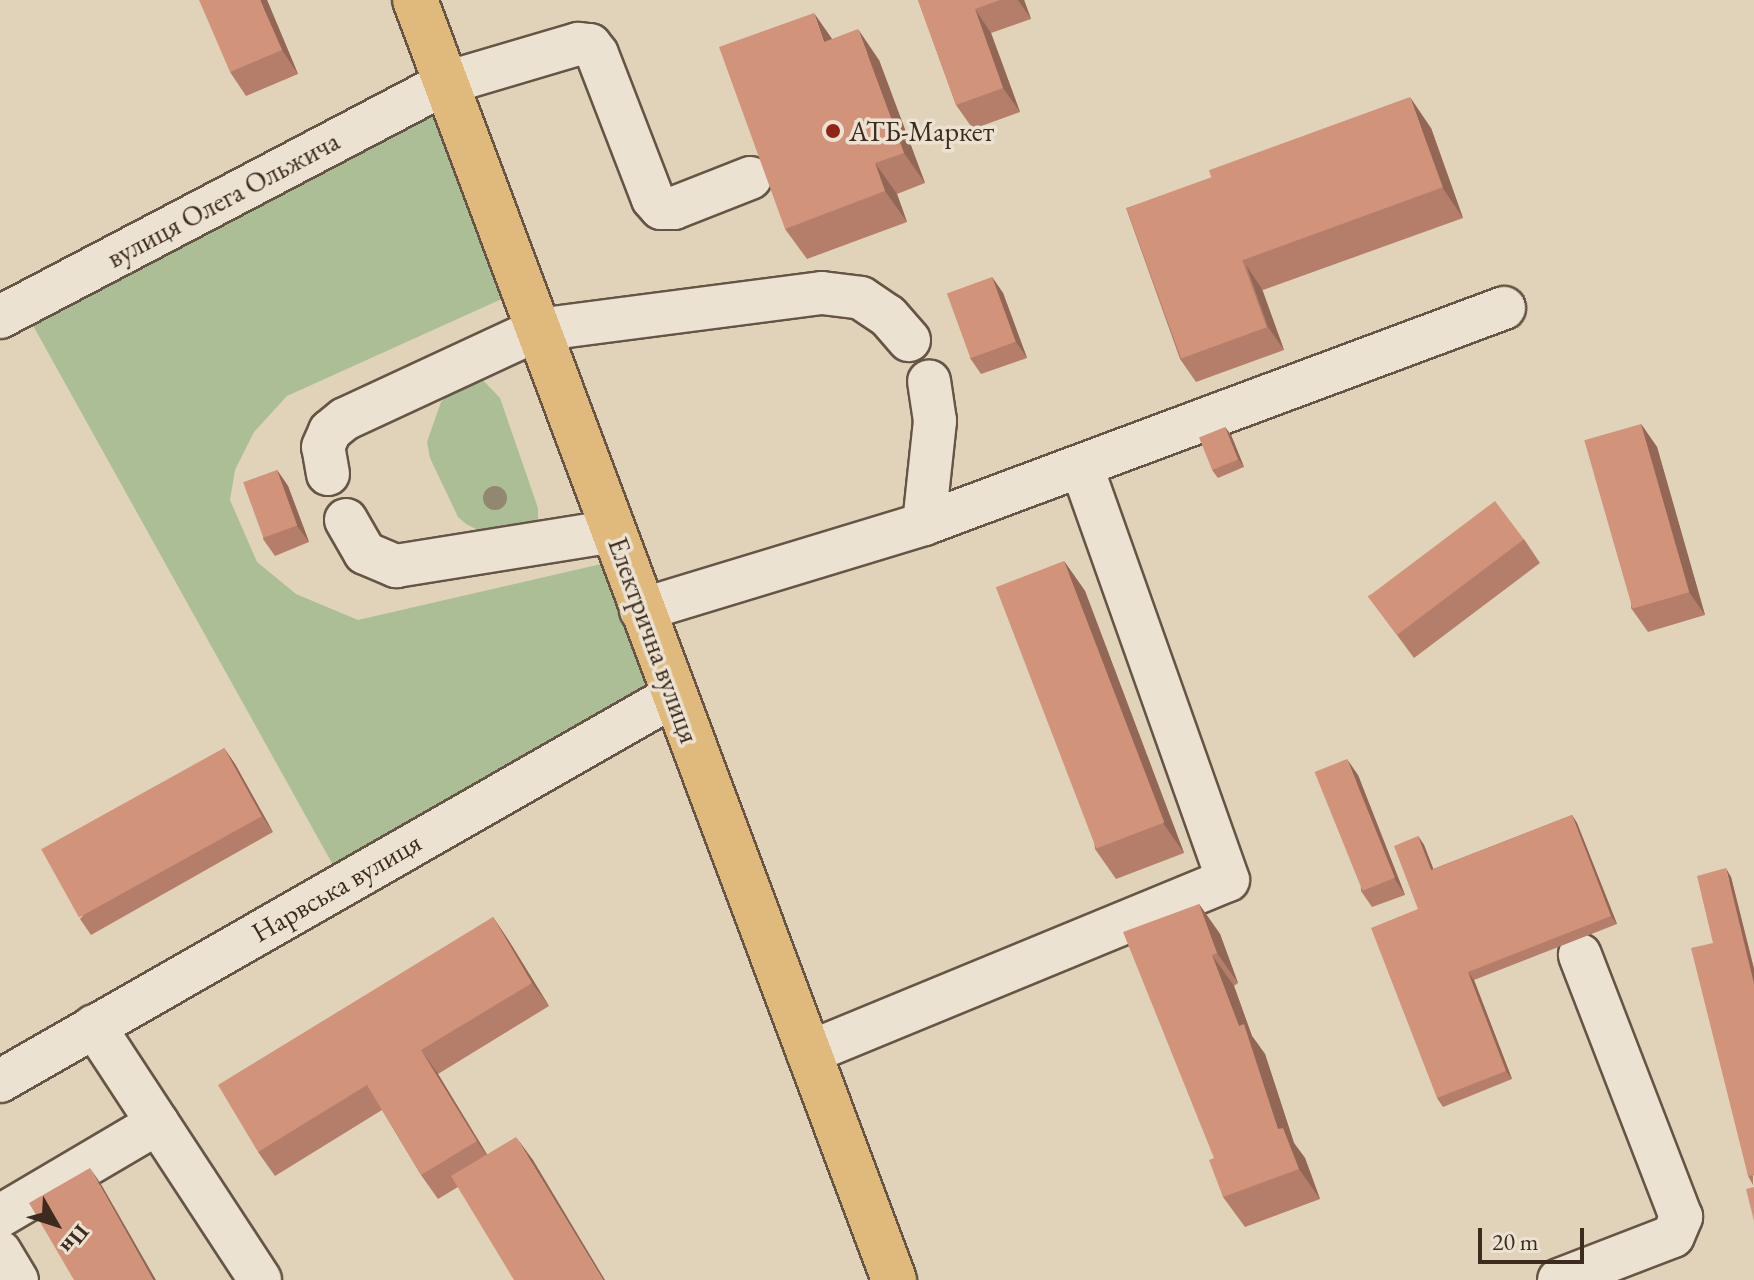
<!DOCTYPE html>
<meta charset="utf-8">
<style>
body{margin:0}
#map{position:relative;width:1754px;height:1280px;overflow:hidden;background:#e0d3b9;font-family:"EB Garamond",serif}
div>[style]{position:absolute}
.green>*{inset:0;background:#abbe95}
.roads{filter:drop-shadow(2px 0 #654) drop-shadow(-2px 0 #654) drop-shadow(0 2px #654) drop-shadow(0 -2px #654)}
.minor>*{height:42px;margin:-21px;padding:0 21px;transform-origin:21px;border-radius:21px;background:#ebe2d2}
.major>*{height:44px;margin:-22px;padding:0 22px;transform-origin:22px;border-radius:22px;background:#e0ba7c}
.trees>*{width:24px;height:24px;margin:-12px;border-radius:50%;background:#928770}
.wall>*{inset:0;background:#b57e6a}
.shaded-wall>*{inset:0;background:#936756}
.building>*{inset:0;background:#d2937b;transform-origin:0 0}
.dots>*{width:22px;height:22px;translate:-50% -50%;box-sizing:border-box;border:4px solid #ebe2d2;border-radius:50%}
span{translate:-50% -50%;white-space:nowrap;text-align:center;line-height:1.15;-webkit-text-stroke:7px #ebe2d2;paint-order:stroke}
.poi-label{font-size:28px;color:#3d2b1d}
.left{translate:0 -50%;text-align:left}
.street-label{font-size:28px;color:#3d2b1d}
.north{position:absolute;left:16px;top:1184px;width:80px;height:80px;-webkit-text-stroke:6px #ebe2d2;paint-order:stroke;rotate:129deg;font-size:22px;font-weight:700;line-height:32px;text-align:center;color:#3d2b1d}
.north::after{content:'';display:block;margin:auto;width:28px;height:36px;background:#3d2b1d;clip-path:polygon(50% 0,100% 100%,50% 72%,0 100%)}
.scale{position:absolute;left:1478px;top:1228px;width:106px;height:36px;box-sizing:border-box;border:4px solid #3d2b1d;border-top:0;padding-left:10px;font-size:24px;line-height:28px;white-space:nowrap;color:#3d2b1d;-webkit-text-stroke:6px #ebe2d2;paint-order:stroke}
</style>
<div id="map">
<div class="green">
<i style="clip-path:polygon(446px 83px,524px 289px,287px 396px,254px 432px,235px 470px,230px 500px,257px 562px,296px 594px,358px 620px,623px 559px,673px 696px,343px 883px,21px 304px)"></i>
<i style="clip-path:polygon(480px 377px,500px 398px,538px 508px,538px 527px,486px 534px,466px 524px,458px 517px,430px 458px,427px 442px,441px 402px,460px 384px)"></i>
</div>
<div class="roads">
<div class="minor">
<i style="left:0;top:317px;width:504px;rotate:-27.68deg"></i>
<i style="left:446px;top:83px;width:138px;rotate:-16.5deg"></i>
<i style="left:578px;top:44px;width:12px;rotate:5deg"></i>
<i style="left:590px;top:45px;width:11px;rotate:52deg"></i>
<i style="left:597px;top:54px;width:155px;rotate:68.9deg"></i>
<i style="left:653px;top:199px;width:12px;rotate:48deg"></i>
<i style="left:661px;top:208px;width:13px"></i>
<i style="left:674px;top:208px;width:82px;rotate:-21.5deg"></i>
<i style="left:328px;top:474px;width:27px;rotate:-100deg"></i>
<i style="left:323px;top:447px;width:17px;rotate:-66deg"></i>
<i style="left:330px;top:431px;width:19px;rotate:-39deg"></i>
<i style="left:345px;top:419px;width:212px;rotate:-24.9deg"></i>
<i style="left:537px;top:330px;width:287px;rotate:-7.4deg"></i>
<i style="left:822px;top:293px;width:39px;rotate:7deg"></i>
<i style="left:861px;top:298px;width:32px;rotate:34deg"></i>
<i style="left:888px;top:316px;width:32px;rotate:49deg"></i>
<i style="left:346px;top:520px;width:38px;rotate:60deg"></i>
<i style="left:365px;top:553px;width:34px;rotate:23deg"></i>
<i style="left:396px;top:566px;width:221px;rotate:-9.1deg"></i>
<i style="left:924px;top:524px;width:104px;rotate:-83.9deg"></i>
<i style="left:935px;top:421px;width:40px;rotate:-98.5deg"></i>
<i style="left:641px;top:610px;width:296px;rotate:-16.9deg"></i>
<i style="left:924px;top:524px;width:619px;rotate:-20.43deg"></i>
<i style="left:94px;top:1026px;width:303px;rotate:56.8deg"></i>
<i style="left:808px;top:1053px;width:454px;rotate:-22.4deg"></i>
<i style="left:1228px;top:880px;width:439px;rotate:-109.5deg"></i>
<i style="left:0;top:1081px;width:775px;rotate:-29.77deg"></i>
<i style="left:0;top:1216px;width:183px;rotate:-30.5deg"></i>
<i style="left:0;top:1252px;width:33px;rotate:59deg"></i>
<i style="left:1559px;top:1280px;width:122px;rotate:-21.1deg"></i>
<i style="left:1673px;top:1236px;width:21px;rotate:-67deg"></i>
<i style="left:1681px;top:1217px;width:281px;rotate:-111.1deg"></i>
</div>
<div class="major">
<i style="left:415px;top:0;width:1367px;rotate:69.48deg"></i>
</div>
</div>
<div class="trees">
<i style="left:495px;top:498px"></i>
</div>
<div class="wall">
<i style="clip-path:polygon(267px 0,298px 74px,246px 96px,230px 72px)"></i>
<i style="clip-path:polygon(918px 0,1024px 0,1031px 19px,991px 33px,1020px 112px,973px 129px,956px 105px)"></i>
<i style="clip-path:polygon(832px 39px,879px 60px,925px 183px,897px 194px,907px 222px,807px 259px,785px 229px)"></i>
<i style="clip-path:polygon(1431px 128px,1463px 218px,1263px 290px,1262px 289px,1284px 350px,1196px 382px,1180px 359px,1126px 208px)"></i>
<i style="clip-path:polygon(992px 277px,1003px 293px,1027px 358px,981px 374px,970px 358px)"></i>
<i style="clip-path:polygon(1641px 424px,1657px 447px,1705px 615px,1648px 632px,1631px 608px)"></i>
<i style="clip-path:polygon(1225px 427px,1231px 435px,1244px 467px,1218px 478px,1212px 470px)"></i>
<i style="clip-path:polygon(277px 470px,288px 486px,309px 542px,275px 556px,263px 539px)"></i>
<i style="clip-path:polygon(1524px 539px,1540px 563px,1414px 658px,1368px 596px)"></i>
<i style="clip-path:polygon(1064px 561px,1085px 591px,1184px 853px,1116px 879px,1095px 849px)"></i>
<i style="clip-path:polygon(224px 748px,235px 764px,273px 832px,91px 935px,80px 919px)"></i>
<i style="clip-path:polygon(1358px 775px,1405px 895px,1372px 907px,1361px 891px)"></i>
<i style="clip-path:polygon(1572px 815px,1577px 823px,1617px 924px,1474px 980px,1512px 1079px,1443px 1107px,1437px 1098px,1418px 909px,1418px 836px,1424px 845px,1433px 869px)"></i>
<i style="clip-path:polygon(1731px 877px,1754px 969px,1753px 1185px,1748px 1176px,1713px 943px)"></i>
<i style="clip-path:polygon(1199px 904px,1220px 934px,1238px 983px,1234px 986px,1252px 1036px,1265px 1054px,1294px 1143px,1305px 1158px,1320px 1199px,1245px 1227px,1223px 1197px,1214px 1158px)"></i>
<i style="clip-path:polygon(493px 917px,509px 941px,549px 1006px,438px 1074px,487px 1154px,533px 1160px,458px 1187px,438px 1199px,421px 1175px,382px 1110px,275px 1176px,258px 1152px)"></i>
</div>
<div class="shaded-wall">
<i style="clip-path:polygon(260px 0,267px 0,298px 74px,282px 50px)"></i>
<i style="clip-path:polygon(1018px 0,1024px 0,1031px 19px)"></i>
<i style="clip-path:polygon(975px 9px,991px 33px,1020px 112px,1003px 88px)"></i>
<i style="clip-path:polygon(814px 13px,835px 43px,824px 42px)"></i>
<i style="clip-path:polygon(858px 29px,879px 60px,925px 183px,904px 153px)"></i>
<i style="clip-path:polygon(1410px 97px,1431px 128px,1463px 218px,1442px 187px)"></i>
<i style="clip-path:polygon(875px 163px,897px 194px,907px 222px,885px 191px)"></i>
<i style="clip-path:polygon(1246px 265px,1262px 289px,1284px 350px,1268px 327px)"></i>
<i style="clip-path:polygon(992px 277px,1003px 293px,1027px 358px,1016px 342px)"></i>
<i style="clip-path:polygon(1641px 424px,1657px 447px,1705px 615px,1689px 592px)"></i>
<i style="clip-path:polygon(1225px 427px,1231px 435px,1244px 467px,1238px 459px)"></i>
<i style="clip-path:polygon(277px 470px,288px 486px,309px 542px,297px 526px)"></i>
<i style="clip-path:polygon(1064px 561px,1085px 591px,1184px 853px,1163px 823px)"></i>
<i style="clip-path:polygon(224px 748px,235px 764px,273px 832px,262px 816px)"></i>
<i style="clip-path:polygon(1347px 759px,1358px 775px,1405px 895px,1394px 878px)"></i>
<i style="clip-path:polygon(1572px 815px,1577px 823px,1617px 924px,1611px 916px)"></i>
<i style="clip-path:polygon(1418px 836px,1424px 845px,1437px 878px,1431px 870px)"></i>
<i style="clip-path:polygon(1726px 868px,1731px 877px,1754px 969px,1754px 984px)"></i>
<i style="clip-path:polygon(1199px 904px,1220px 934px,1238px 983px,1217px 953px)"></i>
<i style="clip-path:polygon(493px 917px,509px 941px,549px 1006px,532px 983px)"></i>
<i style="clip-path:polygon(1212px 955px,1234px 986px,1252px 1036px,1265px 1054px,1294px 1143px,1305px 1158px,1320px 1199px,1299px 1169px,1278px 1129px)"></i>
<i style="clip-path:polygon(1468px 972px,1474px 980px,1512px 1079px,1506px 1071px)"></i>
<i style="clip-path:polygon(421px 1050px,438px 1074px,493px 1165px,477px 1141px)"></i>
<i style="clip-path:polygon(516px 1137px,533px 1160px,605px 1280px,603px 1280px)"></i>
<i style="clip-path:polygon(90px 1168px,101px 1184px,156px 1280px,153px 1280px)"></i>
</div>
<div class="building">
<i style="clip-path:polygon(199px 0,260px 0,282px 50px,230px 72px)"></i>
<i style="clip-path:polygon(918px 0,1000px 0,975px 9px,1003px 88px,956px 105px)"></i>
<i style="clip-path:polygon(814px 13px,824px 42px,858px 29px,904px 153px,875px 163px,885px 191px,785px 229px,719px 47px)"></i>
<i style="left:1410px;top:97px;width:96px;height:214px;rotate:70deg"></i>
<i style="left:1212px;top:177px;width:160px;height:91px;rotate:70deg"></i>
<i style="left:992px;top:277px;width:69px;height:48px;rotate:70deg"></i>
<i style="left:1641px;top:424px;width:175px;height:59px;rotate:74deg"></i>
<i style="left:1225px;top:427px;width:35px;height:28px;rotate:68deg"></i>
<i style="left:277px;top:470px;width:59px;height:36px;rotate:70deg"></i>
<i style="left:1495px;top:501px;width:48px;height:159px;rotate:53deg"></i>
<i style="left:1064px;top:561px;width:280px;height:73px;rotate:69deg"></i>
<i style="left:224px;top:748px;width:78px;height:209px;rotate:61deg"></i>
<i style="left:1347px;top:759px;width:128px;height:35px;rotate:68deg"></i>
<i style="clip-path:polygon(1572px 815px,1611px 916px,1468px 972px,1506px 1071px,1437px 1098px,1371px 928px,1418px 909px,1394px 846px,1418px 836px,1431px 870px)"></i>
<i style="clip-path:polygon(1726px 868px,1754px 984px,1754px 1175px,1748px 1176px,1691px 948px,1713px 943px,1697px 876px)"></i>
<i style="clip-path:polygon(1199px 904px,1217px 953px,1212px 955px,1239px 1026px,1244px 1024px,1278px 1129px,1283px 1128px,1299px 1169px,1223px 1197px,1209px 1160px,1214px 1158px,1123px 932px)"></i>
<i style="clip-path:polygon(493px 917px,532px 983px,421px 1050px,477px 1141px,421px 1175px,367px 1085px,258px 1152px,218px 1085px)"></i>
<i style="clip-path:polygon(516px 1137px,603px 1280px,514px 1280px,451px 1176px)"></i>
<i style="clip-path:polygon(90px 1168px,153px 1280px,74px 1280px,29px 1203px)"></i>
<i style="clip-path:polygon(1754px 1187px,1754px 1221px,1746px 1189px)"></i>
</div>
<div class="dots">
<i style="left:833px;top:131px;background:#8f2418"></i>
</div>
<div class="poi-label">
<span class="left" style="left:849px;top:131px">АТБ-Маркет</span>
</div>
<div class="street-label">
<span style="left:223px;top:199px;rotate:-28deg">вулиця Олега Ольжича</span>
<span style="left:654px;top:640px;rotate:70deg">Електрична вулиця</span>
<span style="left:336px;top:887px;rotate:-30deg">Нарвська вулиця</span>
</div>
<div class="north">Пн</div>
<div class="scale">20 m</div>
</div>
